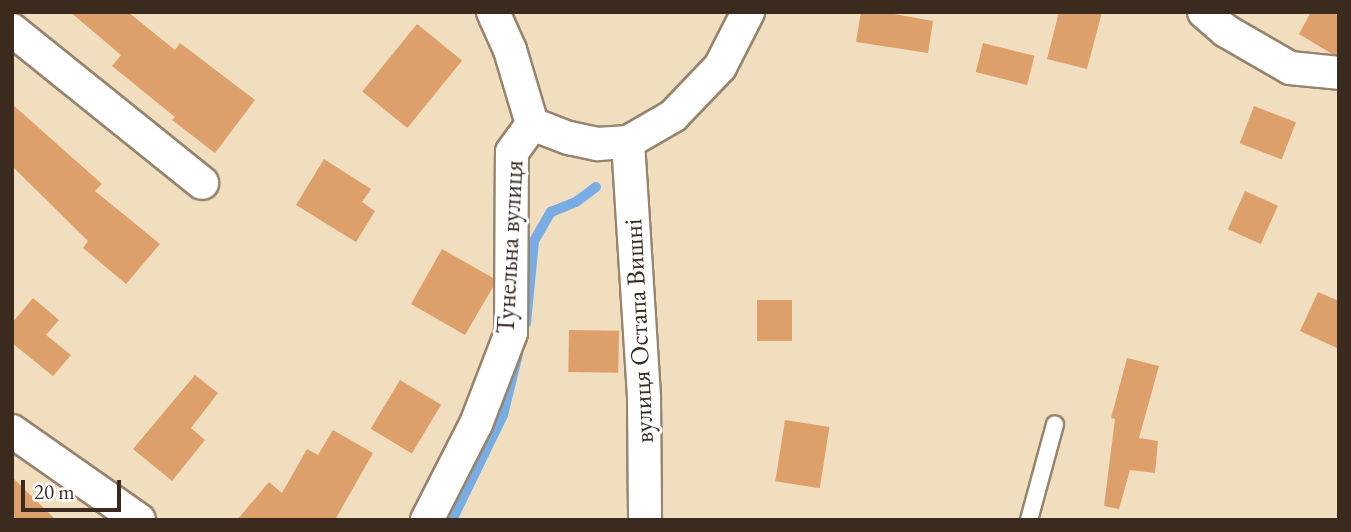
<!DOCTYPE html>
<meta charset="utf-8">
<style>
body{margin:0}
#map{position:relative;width:1351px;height:532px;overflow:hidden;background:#f1debf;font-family:"EB Garamond",serif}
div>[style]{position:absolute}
.stream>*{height:10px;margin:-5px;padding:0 5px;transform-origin:5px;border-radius:5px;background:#77ace5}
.building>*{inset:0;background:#dea06b;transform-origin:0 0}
.roads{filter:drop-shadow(2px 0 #96846e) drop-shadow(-2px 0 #96846e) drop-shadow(0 2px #96846e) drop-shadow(0 -2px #96846e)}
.lane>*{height:16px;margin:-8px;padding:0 8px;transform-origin:8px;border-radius:8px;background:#fff}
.street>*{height:32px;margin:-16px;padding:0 16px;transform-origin:16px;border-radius:16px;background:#fff}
span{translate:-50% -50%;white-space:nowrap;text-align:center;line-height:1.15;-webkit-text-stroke:6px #fff;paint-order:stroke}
.street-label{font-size:26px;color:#3b2a1e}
.frame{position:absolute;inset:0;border:14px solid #3b2a1e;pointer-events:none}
.scale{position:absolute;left:21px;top:480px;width:100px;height:32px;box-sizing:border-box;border:4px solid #3b2a1e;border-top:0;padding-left:9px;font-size:21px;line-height:24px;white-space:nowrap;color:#3b2a1e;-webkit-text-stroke:5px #fff;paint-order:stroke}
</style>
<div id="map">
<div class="stream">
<i style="left:526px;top:323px;width:82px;rotate:-84.4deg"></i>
<i style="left:534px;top:241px;width:34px;rotate:-60deg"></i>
<i style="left:551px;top:212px;width:27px;rotate:-22deg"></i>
<i style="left:576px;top:202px;width:25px;rotate:-37deg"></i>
<i style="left:452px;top:520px;width:117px;rotate:-64.1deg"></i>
<i style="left:503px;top:415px;width:63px;rotate:-76.2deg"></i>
</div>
<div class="building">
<i style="clip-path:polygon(70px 12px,128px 12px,175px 50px,180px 43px,255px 100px,215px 153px,172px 120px,175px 117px,112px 66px,121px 55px)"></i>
<i style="clip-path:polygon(861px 12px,883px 12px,933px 21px,928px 53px,856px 42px)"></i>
<i style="clip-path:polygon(1059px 12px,1102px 12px,1087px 69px,1047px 59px)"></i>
<i style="clip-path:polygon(1311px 12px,1339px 12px,1339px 55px,1332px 54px,1299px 34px)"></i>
<i style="left:417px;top:24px;width:58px;height:87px;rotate:39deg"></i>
<i style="left:983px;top:43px;width:53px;height:30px;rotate:14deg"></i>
<i style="clip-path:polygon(12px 104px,102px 184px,95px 191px,160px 244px,126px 284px,83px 248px,88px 241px,12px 166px)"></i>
<i style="left:1254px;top:106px;width:45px;height:40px;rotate:21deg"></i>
<i style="clip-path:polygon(324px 159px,371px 189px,362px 202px,375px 211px,356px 242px,296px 205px)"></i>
<i style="left:1245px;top:191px;width:36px;height:42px;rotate:24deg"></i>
<i style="clip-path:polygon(442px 249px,493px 278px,493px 287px,465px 335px,411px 304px)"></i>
<i style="clip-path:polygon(1318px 292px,1339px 301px,1339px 349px,1300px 331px)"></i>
<i style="clip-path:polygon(33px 298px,59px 320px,46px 335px,71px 355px,53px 376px,12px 343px,12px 323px)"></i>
<i style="left:757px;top:300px;width:35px;height:41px"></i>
<i style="left:569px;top:330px;width:50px;height:42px;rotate:1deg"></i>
<i style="clip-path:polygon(1127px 358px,1159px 366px,1139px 438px,1158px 441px,1155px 473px,1130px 470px,1119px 509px,1104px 506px,1115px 419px,1111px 418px)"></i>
<i style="clip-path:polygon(195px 375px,218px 393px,191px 428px,205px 440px,172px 481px,133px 449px)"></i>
<i style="left:400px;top:380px;width:48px;height:57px;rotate:31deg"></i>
<i style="left:785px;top:420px;width:45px;height:62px;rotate:9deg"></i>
<i style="clip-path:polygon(333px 430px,373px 453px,335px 520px,237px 520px,269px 482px,282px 493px,307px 449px,318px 455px)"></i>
<i style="clip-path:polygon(12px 477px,56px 520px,12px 520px)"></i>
</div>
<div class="roads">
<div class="lane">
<i style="left:1029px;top:520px;width:99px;rotate:-74.8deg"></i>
</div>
<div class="street">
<i style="left:493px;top:12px;width:42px;rotate:65.9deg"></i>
<i style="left:510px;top:50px;width:77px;rotate:73.4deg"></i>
<i style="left:1204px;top:12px;width:29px;rotate:41deg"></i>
<i style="left:1226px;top:31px;width:74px;rotate:30deg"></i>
<i style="left:1290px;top:68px;width:49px;rotate:5.8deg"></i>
<i style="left:12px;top:30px;width:244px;rotate:38.8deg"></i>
<i style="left:532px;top:124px;width:40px;rotate:21deg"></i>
<i style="left:569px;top:138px;width:30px;rotate:12deg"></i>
<i style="left:598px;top:144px;width:30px;rotate:-4deg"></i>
<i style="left:628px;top:142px;width:52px;rotate:-30deg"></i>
<i style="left:673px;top:116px;width:68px;rotate:-46.2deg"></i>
<i style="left:720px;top:67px;width:62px;rotate:-63deg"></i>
<i style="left:628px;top:142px;width:257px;rotate:86.4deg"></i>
<i style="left:644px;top:399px;width:121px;rotate:89.5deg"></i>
<i style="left:12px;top:431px;width:155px;rotate:35deg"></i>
<i style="left:427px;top:520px;width:108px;rotate:-63deg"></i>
<i style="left:476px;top:424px;width:97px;rotate:-69deg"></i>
<i style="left:511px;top:333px;width:181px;rotate:-89.7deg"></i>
<i style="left:512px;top:152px;width:34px;rotate:-54deg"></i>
</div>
</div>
<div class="street-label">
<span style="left:510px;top:247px;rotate:-87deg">Тунельна вулиця</span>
<span style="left:639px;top:331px;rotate:-93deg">вулиця Остапа Вишні</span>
</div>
<div class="frame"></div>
<div class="scale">20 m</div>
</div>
